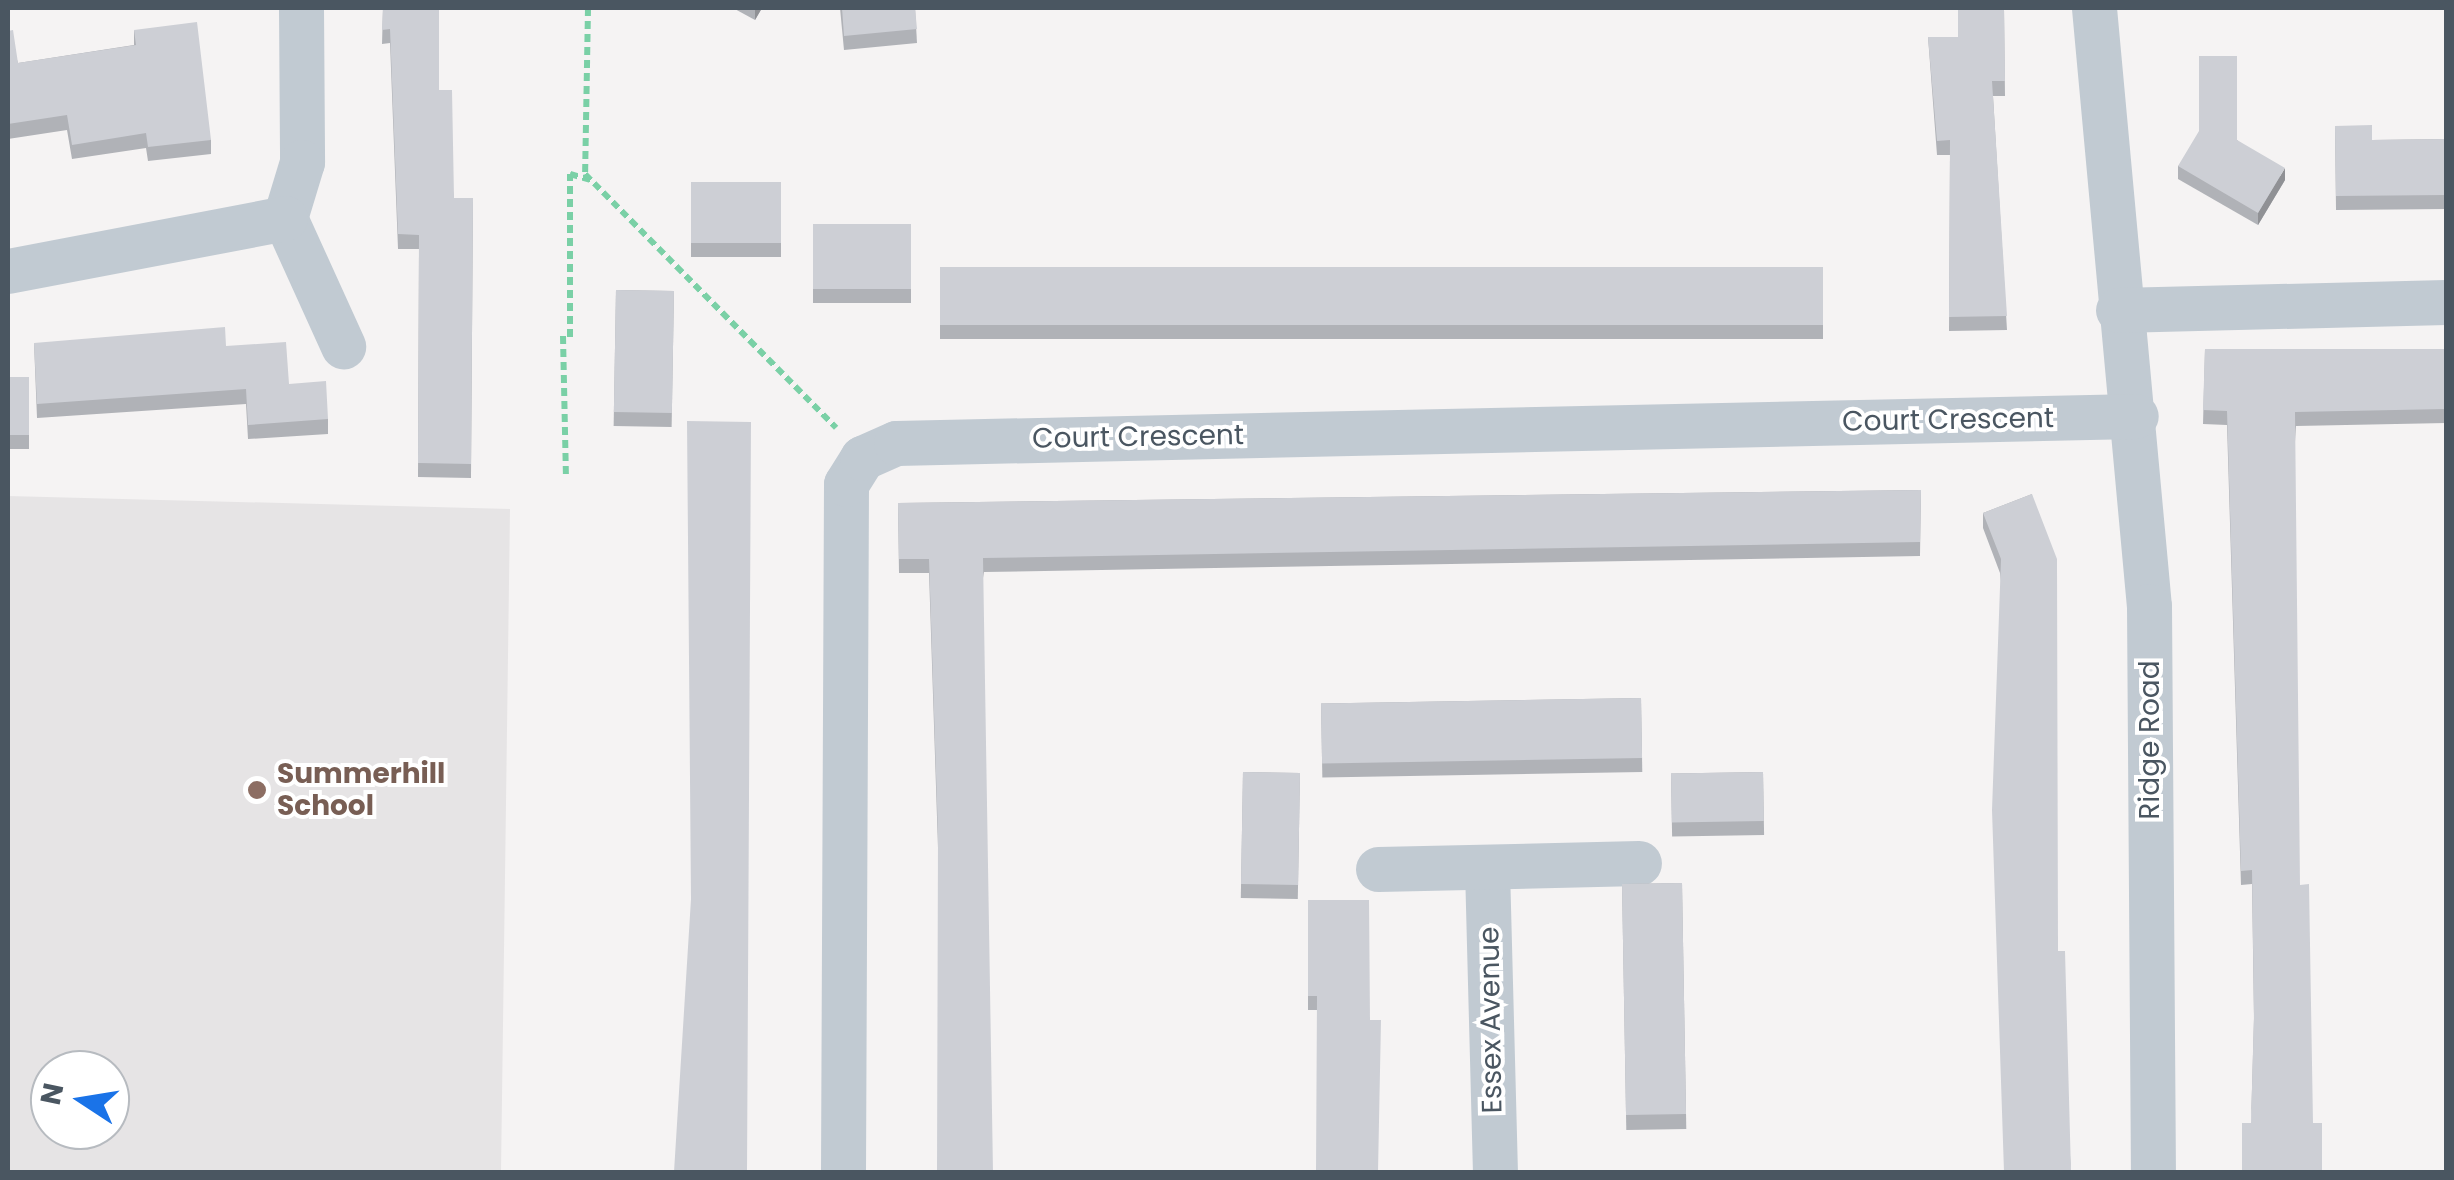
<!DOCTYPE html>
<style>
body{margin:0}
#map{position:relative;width:2454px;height:1180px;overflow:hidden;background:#f5f3f3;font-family:Poppins,sans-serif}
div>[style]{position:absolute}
.education>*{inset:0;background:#e6e4e5}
.path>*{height:6px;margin-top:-3px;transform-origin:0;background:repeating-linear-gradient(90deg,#7ad0a6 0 8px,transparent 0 13px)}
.street>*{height:45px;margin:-22.5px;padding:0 22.5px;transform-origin:22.5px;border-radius:22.5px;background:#c1cad2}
.wall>*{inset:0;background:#b0b2b7;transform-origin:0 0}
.shaded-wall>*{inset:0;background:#909195}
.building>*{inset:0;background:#cdcfd5;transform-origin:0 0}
.dots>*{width:28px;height:28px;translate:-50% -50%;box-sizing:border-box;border:5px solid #fff;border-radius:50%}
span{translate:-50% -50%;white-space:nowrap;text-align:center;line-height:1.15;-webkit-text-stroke:8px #fff;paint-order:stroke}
.street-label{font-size:28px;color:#4a5661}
.education-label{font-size:28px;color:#785e54;font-weight:700}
.left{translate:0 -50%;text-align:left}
.frame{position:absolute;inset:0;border:10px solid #4a5661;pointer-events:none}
.north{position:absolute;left:30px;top:1050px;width:100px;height:100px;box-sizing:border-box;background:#fff;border:2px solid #b7bbc0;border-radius:50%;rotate:282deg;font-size:28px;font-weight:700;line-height:40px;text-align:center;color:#4a5661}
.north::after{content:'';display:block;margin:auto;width:35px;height:45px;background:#1a73e8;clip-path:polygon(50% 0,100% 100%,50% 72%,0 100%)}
</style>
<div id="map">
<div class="education">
<i style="clip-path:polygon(evenodd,8px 496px,510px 509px,501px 1172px,8px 1172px,8px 496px,50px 1070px,110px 1070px,110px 1130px,50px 1130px,50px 1070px)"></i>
</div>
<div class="path">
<i style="left:588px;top:8px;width:166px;rotate:91deg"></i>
<i style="left:585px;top:174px;width:357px;rotate:45.3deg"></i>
<i style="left:563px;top:336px;width:141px;rotate:88.8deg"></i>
<i style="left:570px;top:337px;width:163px;rotate:-90deg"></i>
<i style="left:570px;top:174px;width:22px;rotate:16deg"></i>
</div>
<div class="street">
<i style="left:301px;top:8px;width:154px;rotate:89.6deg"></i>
<i style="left:302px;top:162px;width:59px;rotate:106.9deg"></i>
<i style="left:285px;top:218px;width:141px;rotate:65.6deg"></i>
<i style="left:2094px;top:8px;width:601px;rotate:84.75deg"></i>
<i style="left:2149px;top:606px;width:566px;rotate:89.6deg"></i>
<i style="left:8px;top:271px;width:282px;rotate:-10.8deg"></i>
<i style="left:2118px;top:310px;width:328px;rotate:-1.4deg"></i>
<i style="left:1487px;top:868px;width:304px;rotate:88.5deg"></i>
<i style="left:1378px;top:869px;width:261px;rotate:-1.3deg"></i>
<i style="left:843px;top:1172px;width:688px;rotate:-89.75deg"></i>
<i style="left:846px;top:484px;width:31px;rotate:-58deg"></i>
<i style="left:862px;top:458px;width:37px;rotate:-24deg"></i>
<i style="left:896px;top:443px;width:1240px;rotate:-1.25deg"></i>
</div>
<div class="wall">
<i style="clip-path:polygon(383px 8px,439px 90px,454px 198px,473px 198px,471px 478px,418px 477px,419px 249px,398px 249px,390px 43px,382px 44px)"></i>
<i style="clip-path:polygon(733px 8px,762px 8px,755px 20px)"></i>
<i style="clip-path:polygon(840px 8px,915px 8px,917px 43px,844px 50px)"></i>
<i style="clip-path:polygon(2004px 8px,2005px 96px,1993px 96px,2007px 330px,1949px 331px,1950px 155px,1937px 155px,1928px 37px,1958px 37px)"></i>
<i style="clip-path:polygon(134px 30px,211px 140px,211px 154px,148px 161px,146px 148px,72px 159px,67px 130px,8px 139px,8px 31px,18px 63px,134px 45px)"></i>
<i style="clip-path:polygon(2335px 126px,2372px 140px,2446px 139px,2446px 209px,2336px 210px)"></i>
<i style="clip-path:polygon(2237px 140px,2285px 180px,2258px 225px,2178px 179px,2178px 166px)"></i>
<i style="left:691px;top:182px;width:90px;height:75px"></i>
<i style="left:813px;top:224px;width:98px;height:79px"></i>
<i style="left:940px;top:267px;width:883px;height:72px"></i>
<i style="left:616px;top:290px;width:58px;height:136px;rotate:1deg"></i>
<i style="clip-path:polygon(34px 343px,226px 346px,289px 384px,328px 419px,328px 434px,248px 439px,246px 404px,37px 418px)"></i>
<i style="clip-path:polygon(2205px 349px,2446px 349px,2446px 423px,2296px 426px,2251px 1123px,2254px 1019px,2252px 884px,2241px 885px,2227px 425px,2203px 424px)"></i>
<i style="left:29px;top:377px;width:72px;height:21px;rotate:90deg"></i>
<i style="clip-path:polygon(1921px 490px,1920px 556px,984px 572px,938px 848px,929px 573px,899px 573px,898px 503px)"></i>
<i style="clip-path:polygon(2032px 494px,2058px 951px,2071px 1172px,2000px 573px,1983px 528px,1983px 513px)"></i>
<i style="left:1641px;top:698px;width:74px;height:320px;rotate:89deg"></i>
<i style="left:1243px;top:772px;width:57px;height:126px;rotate:1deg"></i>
<i style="left:1763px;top:772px;width:63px;height:92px;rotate:89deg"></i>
<i style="left:1682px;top:883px;width:246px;height:60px;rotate:89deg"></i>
<i style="clip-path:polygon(1308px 900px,1370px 1020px,1378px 1172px,1317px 1010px,1308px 1010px)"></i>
</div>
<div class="shaded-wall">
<i style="clip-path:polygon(755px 8px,762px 8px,755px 20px)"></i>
<i style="clip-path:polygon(2285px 168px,2285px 180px,2258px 225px,2258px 213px)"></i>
</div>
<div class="building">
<i style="clip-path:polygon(383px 8px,439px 8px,439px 90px,452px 90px,454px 198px,473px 198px,471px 464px,418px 463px,419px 235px,398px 234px,390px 29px,382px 30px)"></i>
<i style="clip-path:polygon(842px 8px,915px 8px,917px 29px,844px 36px)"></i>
<i style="clip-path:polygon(1958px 8px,2004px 8px,2005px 81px,1992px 81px,2007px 316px,1949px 317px,1950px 140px,1937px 141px,1928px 37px,1958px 37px)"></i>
<i style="clip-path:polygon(197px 22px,211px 140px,148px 147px,146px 133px,72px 145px,67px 115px,8px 124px,8px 31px,13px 30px,18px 63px,136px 45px,134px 30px)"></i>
<i style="clip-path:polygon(2199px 56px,2237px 56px,2237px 140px,2285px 168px,2258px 213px,2178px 166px,2199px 131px)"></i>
<i style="clip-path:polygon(2372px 125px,2372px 140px,2446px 139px,2446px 195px,2336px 196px,2335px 126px)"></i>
<i style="left:691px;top:182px;width:90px;height:61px"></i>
<i style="left:813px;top:224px;width:98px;height:65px"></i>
<i style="left:940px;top:267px;width:883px;height:58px"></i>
<i style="left:616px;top:290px;width:58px;height:122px;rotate:1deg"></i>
<i style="clip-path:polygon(225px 327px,226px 346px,286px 342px,289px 384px,326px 381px,328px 419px,248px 425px,246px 389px,37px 404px,34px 343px)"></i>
<i style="clip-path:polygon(2205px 349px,2446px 349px,2446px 409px,2295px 412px,2300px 885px,2309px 884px,2313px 1123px,2322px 1123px,2322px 1172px,2242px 1172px,2242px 1123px,2251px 1123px,2254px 1015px,2252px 870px,2241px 871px,2227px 411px,2203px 410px)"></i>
<i style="left:29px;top:377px;width:58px;height:21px;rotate:90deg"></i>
<i style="clip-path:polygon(687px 421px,751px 422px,747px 1172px,674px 1172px,691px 899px)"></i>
<i style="clip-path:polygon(1921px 490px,1920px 542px,983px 558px,993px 1172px,937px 1172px,938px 834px,929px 559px,899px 559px,898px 503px)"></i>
<i style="clip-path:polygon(2032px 494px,2057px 559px,2058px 951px,2065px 951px,2071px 1172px,2004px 1172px,1992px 810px,2001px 559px,1983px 513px)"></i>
<i style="left:1641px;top:698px;width:60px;height:320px;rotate:89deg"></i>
<i style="left:1243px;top:772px;width:57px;height:112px;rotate:1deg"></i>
<i style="left:1763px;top:772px;width:49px;height:92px;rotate:89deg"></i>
<i style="left:1682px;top:883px;width:231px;height:60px;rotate:89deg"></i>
<i style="clip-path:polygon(1308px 900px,1369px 900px,1370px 1020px,1381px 1020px,1378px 1172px,1316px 1172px,1317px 996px,1308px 996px)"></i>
</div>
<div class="dots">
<i style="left:257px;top:790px;background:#8d6e63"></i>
</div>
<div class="street-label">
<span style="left:1948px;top:420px;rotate:-1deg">Court Crescent</span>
<span style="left:1138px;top:437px;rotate:-1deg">Court Crescent</span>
<span style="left:2150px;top:740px;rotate:-90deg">Ridge Road</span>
<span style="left:1491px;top:1020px;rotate:-91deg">Essex Avenue</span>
</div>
<div class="education-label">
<span class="left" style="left:277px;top:790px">Summerhill<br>School</span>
</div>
<div class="frame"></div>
<div class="north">N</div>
</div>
